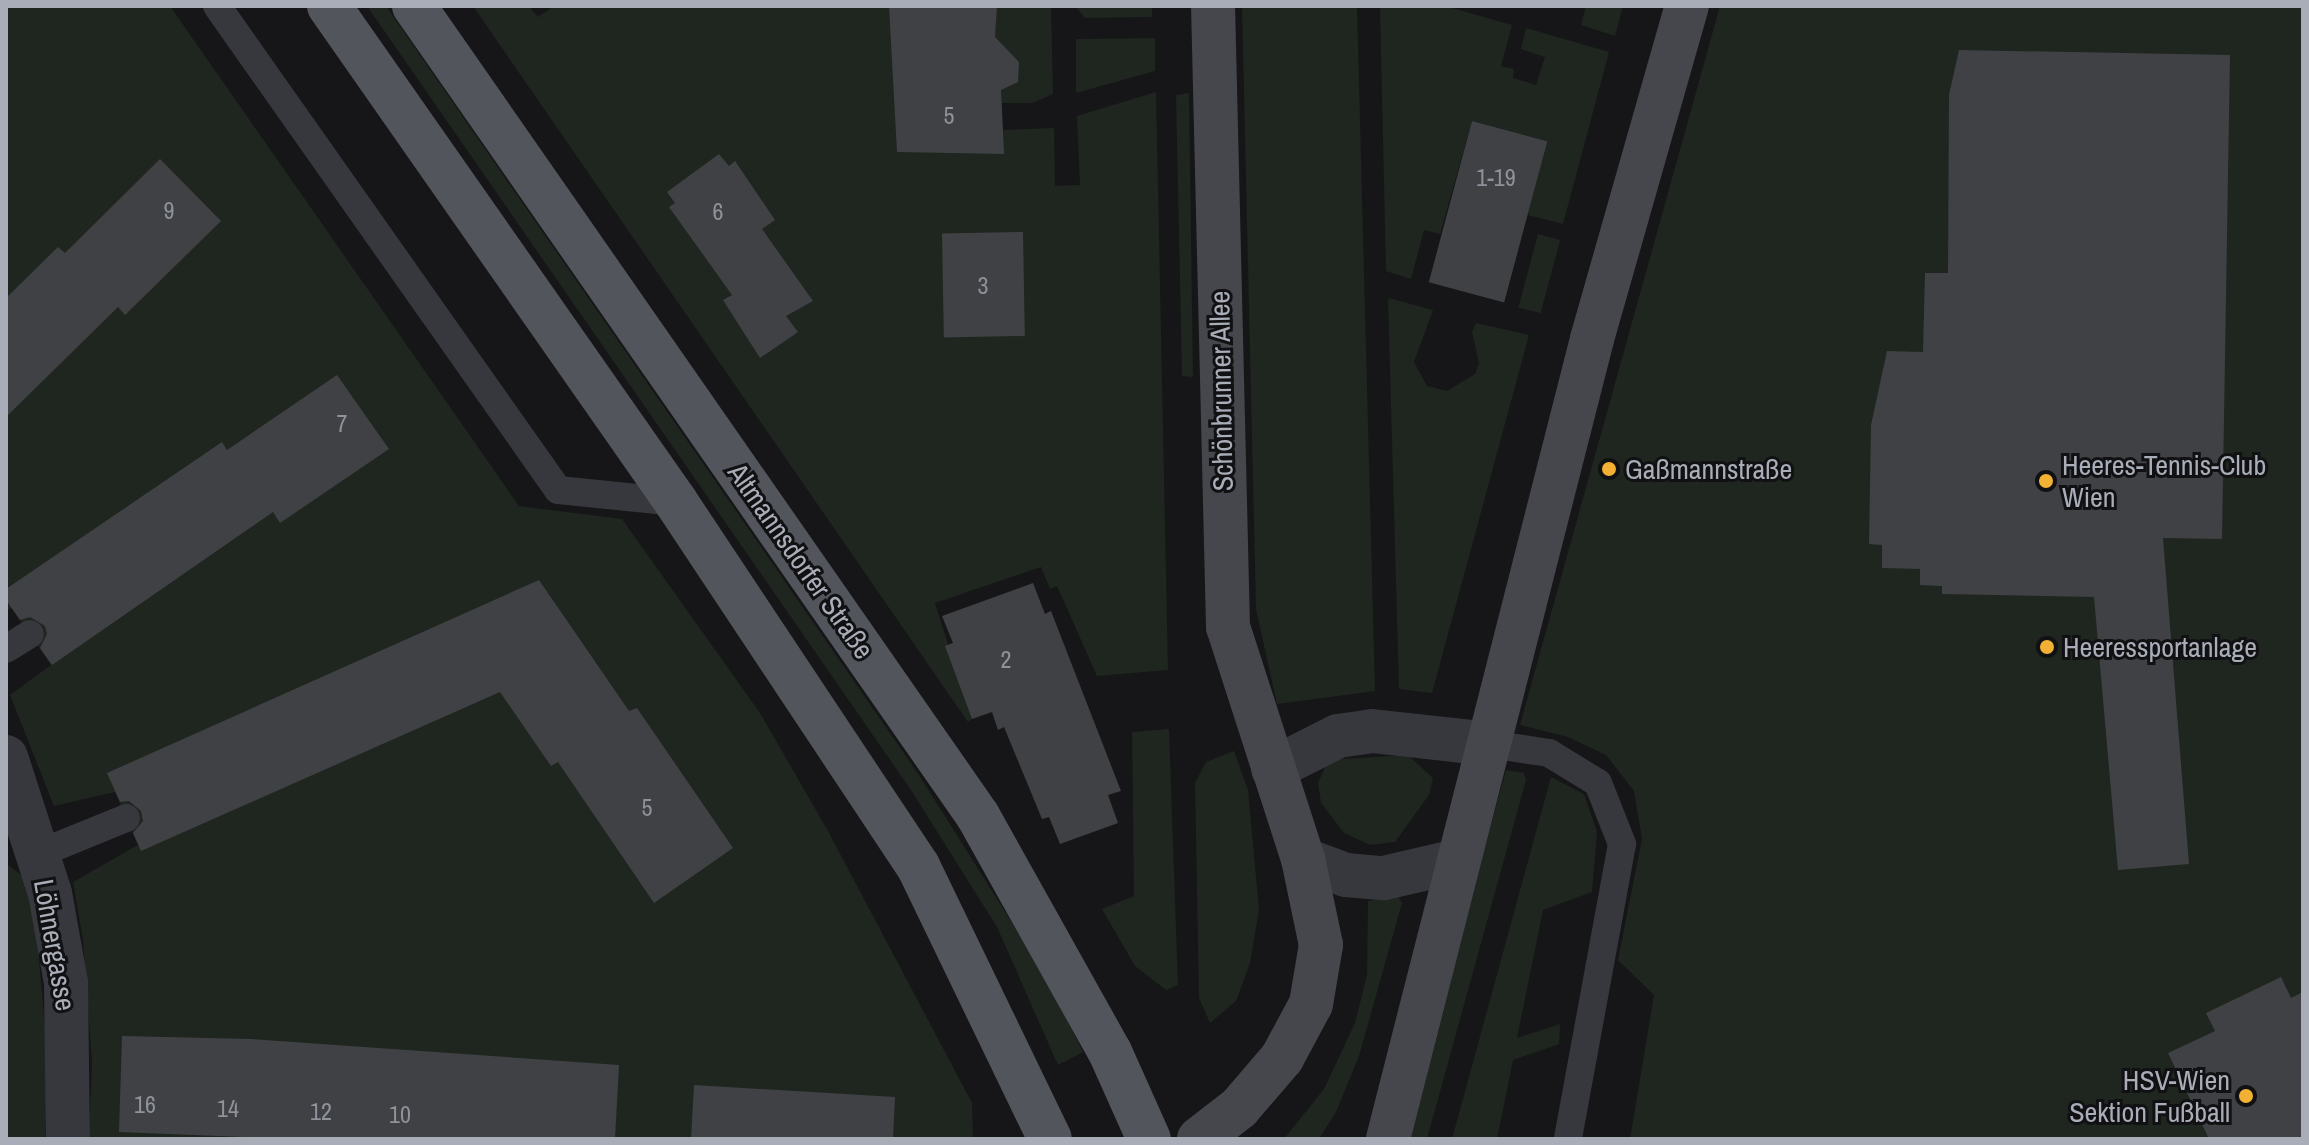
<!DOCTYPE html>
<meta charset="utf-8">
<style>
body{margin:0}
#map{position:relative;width:2309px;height:1145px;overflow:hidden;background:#161618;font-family:"Archivo Narrow",sans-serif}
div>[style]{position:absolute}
.green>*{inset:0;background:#1e261f;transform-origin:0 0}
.building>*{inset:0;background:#404145;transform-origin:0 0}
.lane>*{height:28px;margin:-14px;padding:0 14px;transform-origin:14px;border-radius:14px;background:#37383d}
.street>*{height:44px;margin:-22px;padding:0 22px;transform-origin:22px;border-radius:22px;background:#37383d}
.secondary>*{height:44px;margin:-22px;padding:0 22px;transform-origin:22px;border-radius:22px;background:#45474d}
.primary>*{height:44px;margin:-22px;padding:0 22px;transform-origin:22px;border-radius:22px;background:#53555c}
.dots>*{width:22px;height:22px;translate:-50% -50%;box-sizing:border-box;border:4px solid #111113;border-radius:50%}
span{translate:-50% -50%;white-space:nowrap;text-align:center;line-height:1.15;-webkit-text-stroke:6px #111113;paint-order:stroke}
.number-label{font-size:24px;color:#8e929b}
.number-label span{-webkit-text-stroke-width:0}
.street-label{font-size:28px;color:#a8adb8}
.poi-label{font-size:28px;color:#a8adb8}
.left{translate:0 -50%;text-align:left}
.right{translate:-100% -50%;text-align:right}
.frame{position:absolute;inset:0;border:8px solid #a8adb8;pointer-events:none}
</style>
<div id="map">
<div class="green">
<i style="clip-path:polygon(6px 6px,170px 6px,519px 506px,622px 519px,760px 713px,828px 831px,972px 1103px,973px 1139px,89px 1139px,92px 1063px,83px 940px,73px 882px,138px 845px,115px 792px,54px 806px,10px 695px,51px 665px,12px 608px,6px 610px)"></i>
<i style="clip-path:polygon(367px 6px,386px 6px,919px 775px,1043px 972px,1083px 1052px,1058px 1065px,997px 927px,911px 790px)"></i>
<i style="clip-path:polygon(473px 6px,529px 6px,538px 17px,554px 6px,1051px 6px,1053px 94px,1032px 103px,1002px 103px,1003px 130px,1054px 128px,1055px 186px,1080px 185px,1077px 116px,1156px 92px,1168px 670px,1097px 676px,1057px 586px,1050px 589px,1041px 567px,935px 603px,972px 719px,968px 722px)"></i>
<i style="clip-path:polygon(1075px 6px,1152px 6px,1152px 17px,1085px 18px)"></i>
<i style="clip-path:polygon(1242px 6px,1357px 6px,1375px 691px,1277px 704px,1256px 609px)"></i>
<i style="clip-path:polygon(1380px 6px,1445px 6px,1512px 25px,1501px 66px,1514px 69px,1513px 78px,1536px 85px,1545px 57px,1521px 49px,1526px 28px,1609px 52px,1563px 224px,1528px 215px,1546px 141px,1472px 121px,1440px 234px,1424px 230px,1411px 279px,1386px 271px)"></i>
<i style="clip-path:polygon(1586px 6px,1623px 6px,1615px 36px,1581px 25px)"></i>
<i style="clip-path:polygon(1720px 6px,2303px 6px,2303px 1139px,1630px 1139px,1654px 995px,1618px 960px,1642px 839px,1634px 791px,1606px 755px,1568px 737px,1520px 725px)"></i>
<i style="clip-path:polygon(1155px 38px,1155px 71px,1076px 93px,1076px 39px)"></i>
<i style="clip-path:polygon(1189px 93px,1193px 377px,1182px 376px,1176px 95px)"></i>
<i style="left:1538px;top:234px;width:23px;height:76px;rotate:15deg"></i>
<i style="clip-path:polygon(1388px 298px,1433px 310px,1414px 362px,1427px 386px,1447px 391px,1475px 374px,1479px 363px,1472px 332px,1476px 323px,1529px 335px,1432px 693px,1399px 689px)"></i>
<i style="clip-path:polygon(1169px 729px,1178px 985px,1166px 990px,1135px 966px,1102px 909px,1134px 896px,1132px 732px)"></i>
<i style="clip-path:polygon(1234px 751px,1248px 790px,1259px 910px,1250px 963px,1236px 1001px,1210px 1023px,1199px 998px,1195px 783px,1206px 762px)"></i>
<i style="clip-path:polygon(1408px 755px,1433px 778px,1429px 795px,1395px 842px,1370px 845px,1344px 833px,1321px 803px,1318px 783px,1326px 765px,1341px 759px)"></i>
<i style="clip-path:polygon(1506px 770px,1524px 773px,1526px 780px,1427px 1139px,1405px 1139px)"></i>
<i style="clip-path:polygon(1551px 777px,1584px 794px,1597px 832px,1592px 892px,1543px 910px,1517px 1038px,1560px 1024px,1559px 1044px,1513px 1060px,1497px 1139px,1452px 1139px)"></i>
<i style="clip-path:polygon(6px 863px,27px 880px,36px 927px,48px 1060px,45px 1139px,6px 1139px)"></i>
<i style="clip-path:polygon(1398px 896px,1402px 903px,1359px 1056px,1336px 1112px,1319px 1139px,1284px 1139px,1324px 1089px,1355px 1023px,1367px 975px,1368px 901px)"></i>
</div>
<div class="building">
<i style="clip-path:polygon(889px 6px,997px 6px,995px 37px,1019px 62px,1018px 82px,1001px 90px,1004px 154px,897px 152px)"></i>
<i style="clip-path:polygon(1959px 50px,2230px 55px,2222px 539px,2163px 538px,2189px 864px,2118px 870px,2094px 597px,1942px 594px,1942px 586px,1920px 585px,1920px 569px,1882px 568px,1882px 545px,1869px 544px,1871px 425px,1887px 351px,1923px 352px,1925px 273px,1948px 273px,1949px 95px)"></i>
<i style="left:1472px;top:121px;width:78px;height:167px;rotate:15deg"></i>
<i style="clip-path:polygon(719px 154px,729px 166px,735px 161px,775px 220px,762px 229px,813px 301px,786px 316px,798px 332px,760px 358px,723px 300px,732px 295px,669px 207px,675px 203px,667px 192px)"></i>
<i style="clip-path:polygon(160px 159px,221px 221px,125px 315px,118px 307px,6px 417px,6px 298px,58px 247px,65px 253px)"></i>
<i style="left:1023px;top:232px;width:104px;height:81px;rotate:89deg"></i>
<i style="clip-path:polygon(337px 375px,389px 449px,280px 523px,273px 512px,52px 665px,40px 648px,47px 634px,45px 626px,30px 617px,20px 620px,6px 600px,6px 589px,222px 442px,227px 450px)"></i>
<i style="clip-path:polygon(539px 580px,629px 711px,637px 708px,733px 848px,654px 903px,558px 762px,551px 766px,500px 692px,141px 851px,133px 833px,143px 821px,141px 811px,129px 801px,120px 802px,107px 773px)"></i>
<i style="clip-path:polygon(1033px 583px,1045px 614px,1051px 611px,1121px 791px,1108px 795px,1118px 823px,1060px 844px,1049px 817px,1042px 819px,1004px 727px,998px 730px,992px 712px,972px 719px,945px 646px,953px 643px,942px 616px)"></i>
<i style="clip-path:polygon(2281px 977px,2291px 998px,2303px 992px,2303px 1139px,2209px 1139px,2168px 1053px,2215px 1031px,2206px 1013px)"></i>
<i style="clip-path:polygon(122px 1036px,251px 1039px,619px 1065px,615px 1139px,296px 1139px,119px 1132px)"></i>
<i style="clip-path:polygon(694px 1085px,895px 1097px,893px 1139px,691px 1139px)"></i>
</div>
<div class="lane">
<i style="left:217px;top:6px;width:592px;rotate:54.83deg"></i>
<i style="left:558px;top:490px;width:119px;rotate:5.8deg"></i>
<i style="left:6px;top:649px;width:28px;rotate:-32deg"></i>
<i style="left:1489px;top:744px;width:61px;rotate:8.5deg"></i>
<i style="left:1549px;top:753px;width:57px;rotate:31.5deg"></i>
<i style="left:1598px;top:783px;width:66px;rotate:68.5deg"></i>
<i style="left:1622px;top:844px;width:300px;rotate:100.4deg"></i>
<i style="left:38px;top:854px;width:95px;rotate:-22.2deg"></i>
</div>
<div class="street">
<i style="left:6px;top:757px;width:143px;rotate:72.1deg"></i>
<i style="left:50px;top:893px;width:91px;rotate:79.9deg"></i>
<i style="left:66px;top:983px;width:156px;rotate:89.3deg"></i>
<i style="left:1273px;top:769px;width:73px;rotate:-26.9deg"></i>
<i style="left:1338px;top:736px;width:34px;rotate:-8deg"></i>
<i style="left:1372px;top:731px;width:118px;rotate:6.3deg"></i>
<i style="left:1303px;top:859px;width:46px;rotate:20.4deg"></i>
<i style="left:1346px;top:875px;width:38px;rotate:5deg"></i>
<i style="left:1384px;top:878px;width:75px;rotate:-13.1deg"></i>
</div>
<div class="secondary">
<i style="left:1199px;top:1139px;width:51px;rotate:-37.8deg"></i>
<i style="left:1239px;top:1108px;width:66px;rotate:-49.3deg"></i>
<i style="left:1282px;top:1058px;width:61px;rotate:-61.8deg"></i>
<i style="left:1311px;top:1004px;width:60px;rotate:-80.4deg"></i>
<i style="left:1321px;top:945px;width:88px;rotate:-101.8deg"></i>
<i style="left:1303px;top:859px;width:244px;rotate:-107.9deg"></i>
<i style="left:1228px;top:627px;width:621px;rotate:-91.38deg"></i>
<i style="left:1388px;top:1139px;width:826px;rotate:-75.69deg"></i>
<i style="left:1592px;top:339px;width:346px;rotate:-74.1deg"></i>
</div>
<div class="primary">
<i style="left:329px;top:6px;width:605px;rotate:55.02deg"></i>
<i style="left:676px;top:502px;width:437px;rotate:56.4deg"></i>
<i style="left:918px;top:866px;width:303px;rotate:64.2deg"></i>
<i style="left:414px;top:6px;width:987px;rotate:55.15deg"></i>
<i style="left:978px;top:816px;width:270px;rotate:60.8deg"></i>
<i style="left:1110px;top:1052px;width:95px;rotate:65.9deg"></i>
</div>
<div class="dots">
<i style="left:1609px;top:469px;background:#f2b134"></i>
<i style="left:2046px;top:481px;background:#f2b134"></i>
<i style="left:2047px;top:647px;background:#f2b134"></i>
<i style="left:2246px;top:1096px;background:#f2b134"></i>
</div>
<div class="number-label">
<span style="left:949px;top:116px">5</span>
<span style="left:1496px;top:178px">1-19</span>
<span style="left:169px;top:211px">9</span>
<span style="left:718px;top:212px">6</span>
<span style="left:983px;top:286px">3</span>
<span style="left:342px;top:424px">7</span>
<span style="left:1006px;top:660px">2</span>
<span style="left:647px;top:808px">5</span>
<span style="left:145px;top:1105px">16</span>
<span style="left:228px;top:1109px">14</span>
<span style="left:321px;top:1112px">12</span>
<span style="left:400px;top:1115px">10</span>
</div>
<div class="street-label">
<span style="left:1221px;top:391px;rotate:-91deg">Schönbrunner Allee</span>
<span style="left:801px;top:561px;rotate:55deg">Altmannsdorfer Straße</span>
<span style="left:55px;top:945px;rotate:80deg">Löhnergasse</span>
</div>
<div class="poi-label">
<span class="left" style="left:2062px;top:481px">Heeres-Tennis-Club<br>Wien</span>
<span class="left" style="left:1625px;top:469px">Gaßmannstraße</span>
<span class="left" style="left:2063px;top:647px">Heeressportanlage</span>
<span class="right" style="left:2230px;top:1096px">HSV-Wien<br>Sektion Fußball</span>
</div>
<div class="frame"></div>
</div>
